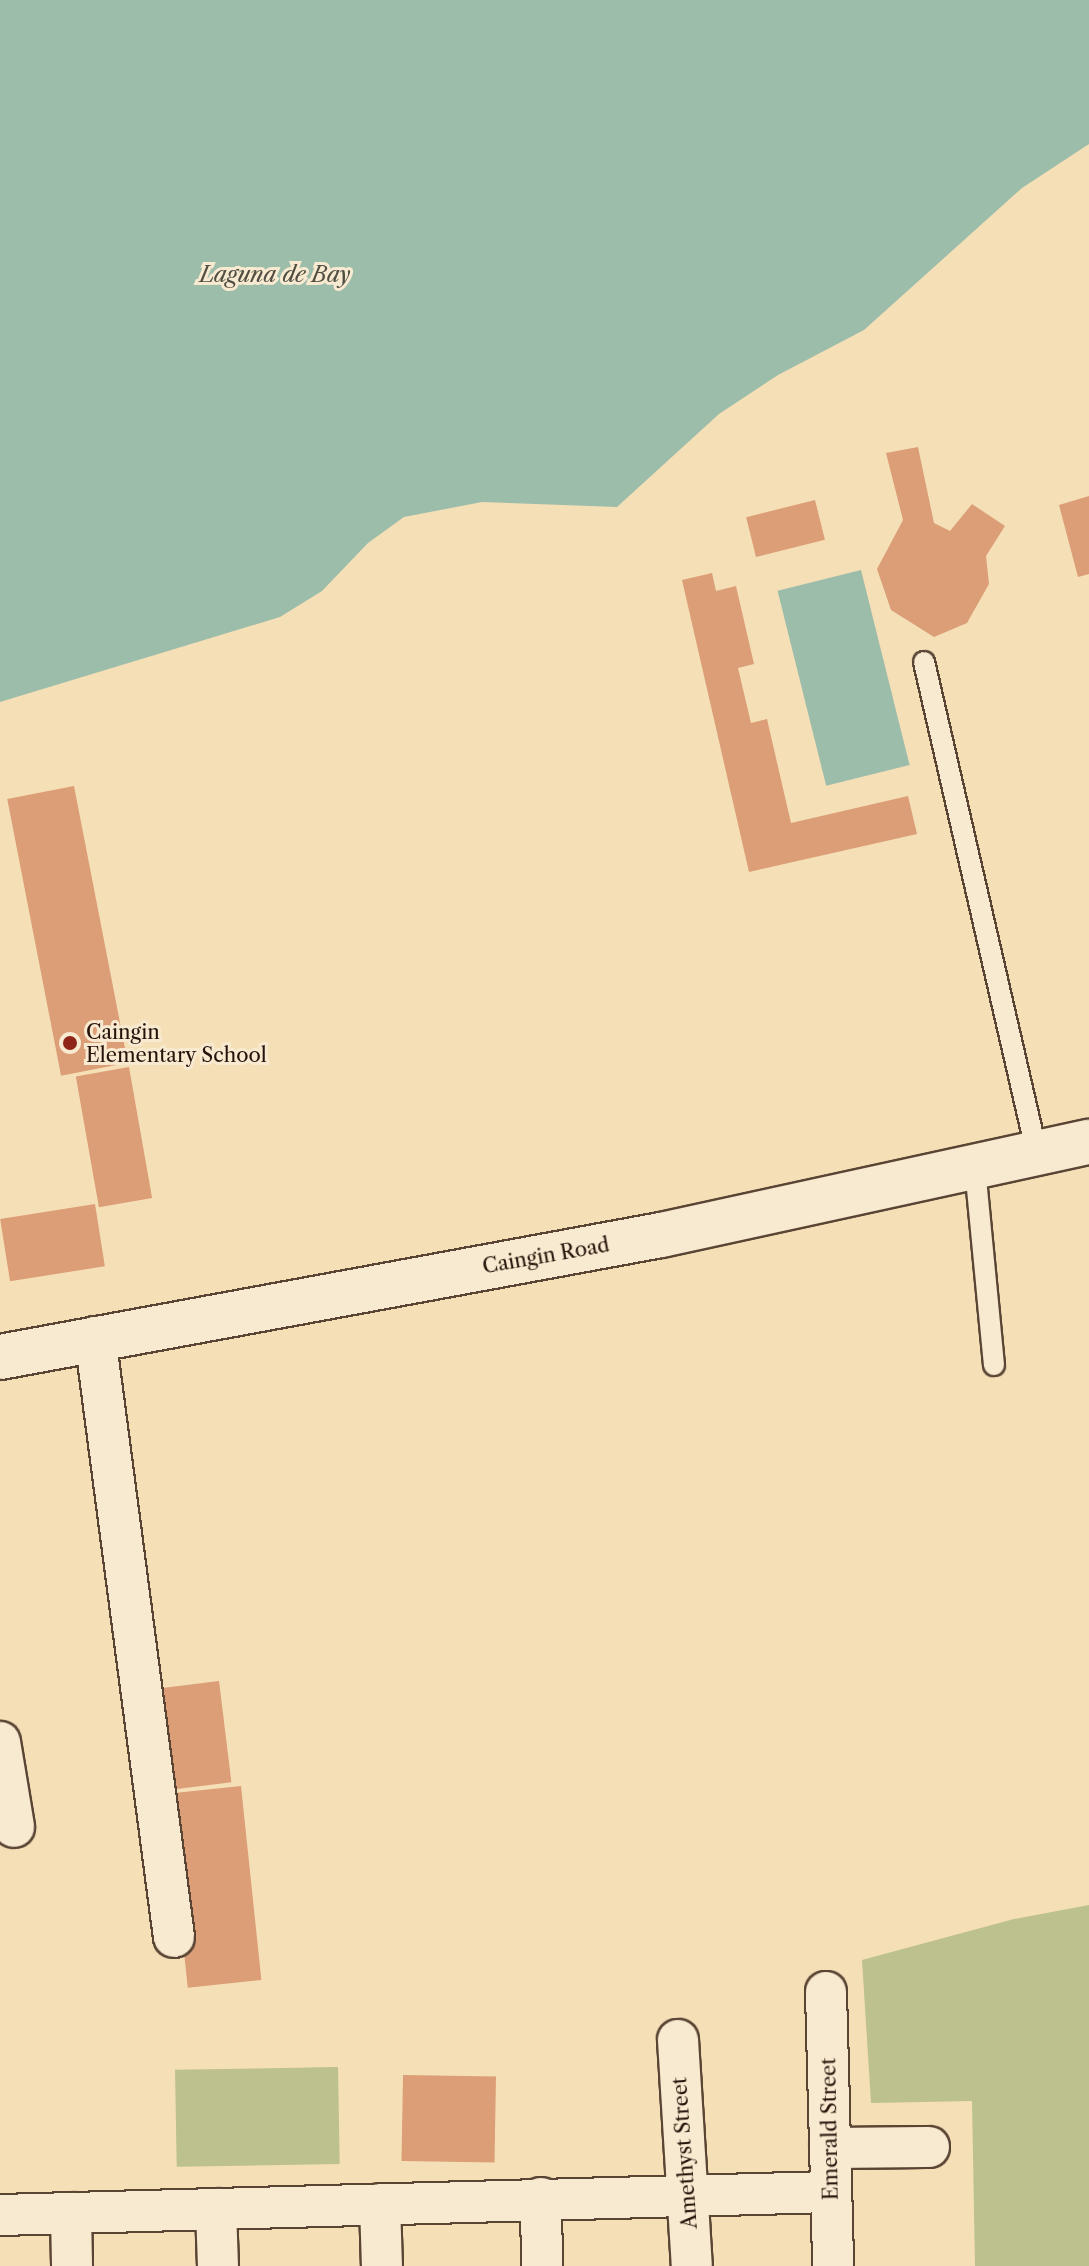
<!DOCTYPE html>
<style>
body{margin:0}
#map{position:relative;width:1089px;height:2266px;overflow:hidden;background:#f5dfb7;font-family:"Libre Caslon Text",serif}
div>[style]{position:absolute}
.green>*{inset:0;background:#bcc18e;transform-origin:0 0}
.water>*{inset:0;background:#9dbdab;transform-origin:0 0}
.building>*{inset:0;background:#db9e76;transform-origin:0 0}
.roads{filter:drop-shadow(2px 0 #5a4535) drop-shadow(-2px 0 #5a4535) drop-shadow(0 2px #5a4535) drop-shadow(0 -2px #5a4535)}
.lane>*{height:20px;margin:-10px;padding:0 10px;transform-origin:10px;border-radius:10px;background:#f8ead0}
.street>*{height:40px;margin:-20px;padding:0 20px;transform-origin:20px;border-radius:20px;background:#f8ead0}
.secondary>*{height:44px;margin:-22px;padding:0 22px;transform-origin:22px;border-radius:22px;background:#f8ead0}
.dots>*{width:22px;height:22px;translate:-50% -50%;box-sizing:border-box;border:4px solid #f8ead0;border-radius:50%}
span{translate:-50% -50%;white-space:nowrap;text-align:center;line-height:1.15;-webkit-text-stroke:6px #f8ead0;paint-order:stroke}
.poi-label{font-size:20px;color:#26120a}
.left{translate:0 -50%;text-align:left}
.street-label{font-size:20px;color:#26120a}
.water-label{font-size:22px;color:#504e42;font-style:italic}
</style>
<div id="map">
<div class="green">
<i style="clip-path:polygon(1089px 1905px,1089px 2266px,975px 2266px,972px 2101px,871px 2103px,862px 1960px,1014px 1919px)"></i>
<i style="left:338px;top:2067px;width:97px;height:163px;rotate:89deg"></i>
</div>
<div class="water">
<i style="clip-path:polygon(0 0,1089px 0,1089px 144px,1022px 188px,864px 330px,778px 375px,719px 414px,617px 507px,482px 502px,404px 517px,368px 543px,322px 591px,280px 617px,0 702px)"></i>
<i style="left:861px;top:570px;width:201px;height:86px;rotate:76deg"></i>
</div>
<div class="building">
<i style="clip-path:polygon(918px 447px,934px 523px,950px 531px,972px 504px,1005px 526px,986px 556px,989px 584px,967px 623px,934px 637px,891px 610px,877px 569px,903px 520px,886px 453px)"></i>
<i style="clip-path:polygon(1089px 496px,1089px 574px,1078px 577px,1059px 505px)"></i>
<i style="left:815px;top:500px;width:41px;height:71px;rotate:76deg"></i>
<i style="clip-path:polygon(712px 573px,716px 591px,736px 586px,754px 664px,738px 668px,751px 723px,767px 719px,791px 823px,908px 796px,917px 834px,749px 872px,682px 580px)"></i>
<i style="left:74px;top:786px;width:282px;height:68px;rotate:79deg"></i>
<i style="left:129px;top:1067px;width:133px;height:54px;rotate:80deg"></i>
<i style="left:95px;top:1204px;width:63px;height:96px;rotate:81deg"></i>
<i style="left:219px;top:1681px;width:102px;height:69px;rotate:83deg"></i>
<i style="left:241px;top:1786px;width:195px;height:74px;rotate:84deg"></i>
<i style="left:403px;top:2075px;width:93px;height:86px;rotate:1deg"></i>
</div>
<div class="roads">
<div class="lane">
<i style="left:924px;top:662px;width:505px;rotate:77.06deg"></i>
<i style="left:975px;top:1168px;width:198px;rotate:84.5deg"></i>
</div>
<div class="street">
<i style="left:95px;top:1337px;width:605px;rotate:82.5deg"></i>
<i style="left:0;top:1742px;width:86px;rotate:80.6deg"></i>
<i style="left:826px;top:1992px;width:274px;rotate:88.5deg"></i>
<i style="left:678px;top:2040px;width:226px;rotate:86.5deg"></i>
<i style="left:830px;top:2148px;width:99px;rotate:-0.6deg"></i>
<i style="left:541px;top:2198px;width:68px;rotate:89.2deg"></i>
<i style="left:380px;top:2204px;width:62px;rotate:88.2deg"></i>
<i style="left:216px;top:2209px;width:57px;rotate:88deg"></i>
<i style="left:71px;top:2213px;width:53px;rotate:88.9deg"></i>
<i style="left:0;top:2215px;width:831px;rotate:-1.59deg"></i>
</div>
<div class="secondary">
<i style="left:0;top:1357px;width:672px;rotate:-10.46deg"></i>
<i style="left:661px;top:1235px;width:438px;rotate:-12.3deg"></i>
</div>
</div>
<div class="dots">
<i style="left:70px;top:1043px;background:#8f2418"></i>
</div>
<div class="poi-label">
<span class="left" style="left:86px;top:1044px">Caingin<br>Elementary School</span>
</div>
<div class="street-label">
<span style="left:546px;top:1256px;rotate:-10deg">Caingin Road</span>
<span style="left:830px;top:2129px;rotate:-91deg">Emerald Street</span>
<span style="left:685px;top:2153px;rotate:-94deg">Amethyst Street</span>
</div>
<div class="water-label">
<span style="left:275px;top:275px">Laguna de Bay</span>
</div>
</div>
